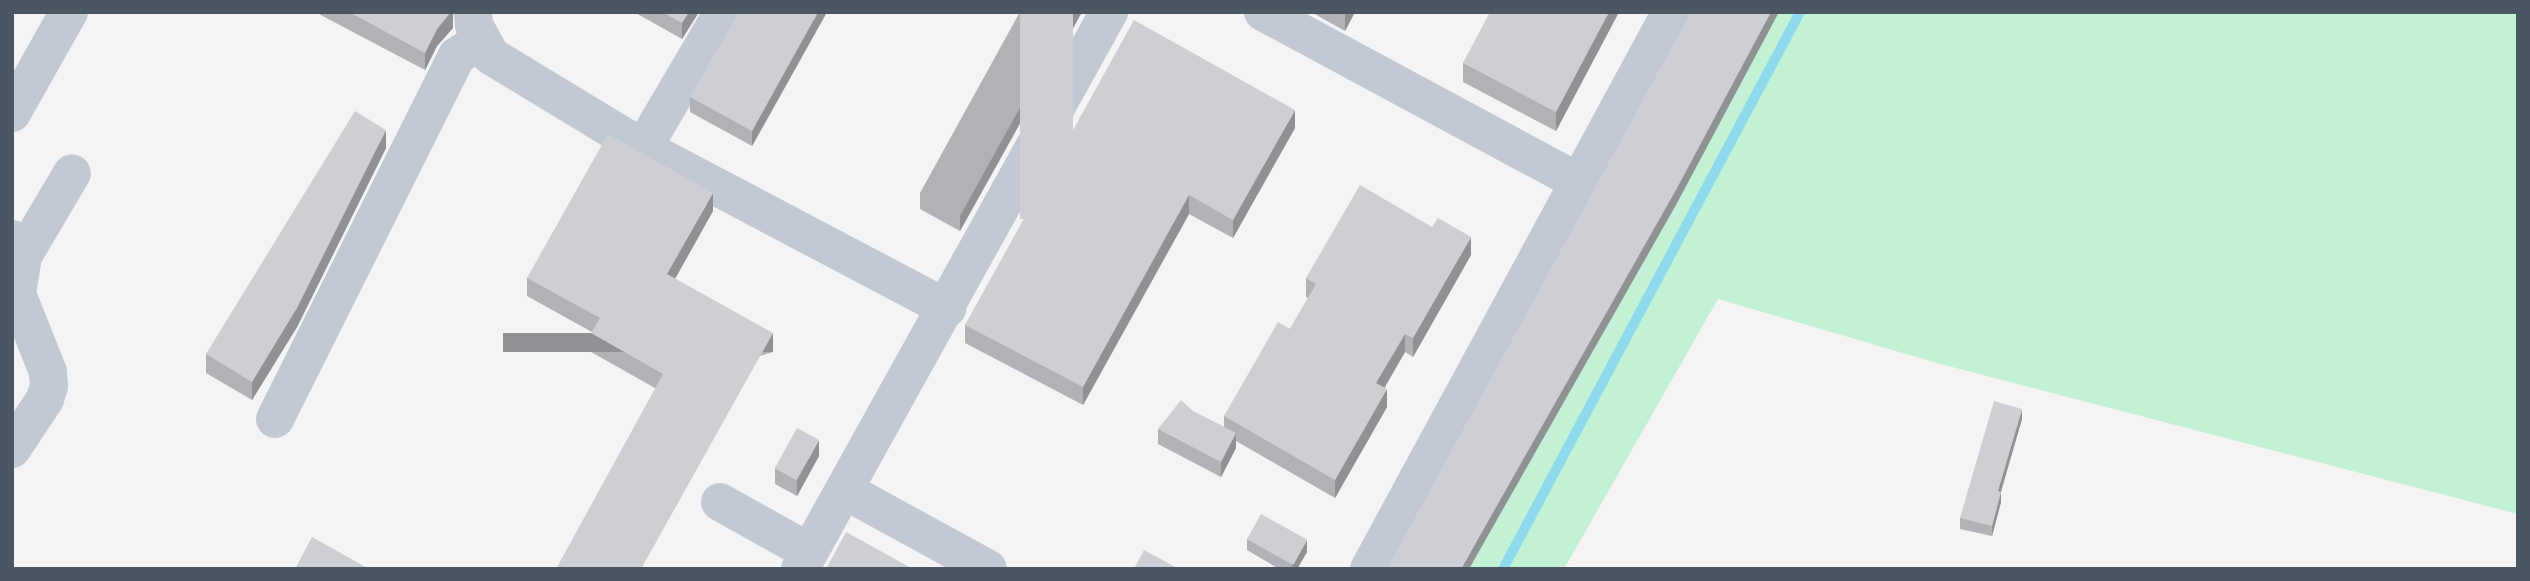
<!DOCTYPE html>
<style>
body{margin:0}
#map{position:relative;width:2530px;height:581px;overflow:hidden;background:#f5f3f3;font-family:"Archivo Narrow",sans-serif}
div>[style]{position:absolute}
.green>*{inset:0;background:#c3f1d5}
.stream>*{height:10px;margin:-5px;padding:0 5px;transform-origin:5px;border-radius:5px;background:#90daee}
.minor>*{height:38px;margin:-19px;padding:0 19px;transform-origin:19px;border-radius:19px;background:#c1cad2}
.wall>*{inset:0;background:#b0b2b7}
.shaded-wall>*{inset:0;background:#909195;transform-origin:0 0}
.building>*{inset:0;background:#cdcfd5;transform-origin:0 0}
span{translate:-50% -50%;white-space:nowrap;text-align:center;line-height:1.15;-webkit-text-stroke:6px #fff;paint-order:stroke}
.frame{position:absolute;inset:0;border:14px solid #4a5661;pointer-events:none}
</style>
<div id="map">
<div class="green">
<i style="clip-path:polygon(1765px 12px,2518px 12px,2518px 514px,1937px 363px,1718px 299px,1564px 569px,1460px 569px)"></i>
</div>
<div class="stream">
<i style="left:1503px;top:569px;width:631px;rotate:-61.93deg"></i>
</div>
<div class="minor">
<i style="left:473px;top:12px;width:13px;rotate:86deg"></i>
<i style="left:474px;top:25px;width:35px;rotate:61deg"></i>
<i style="left:491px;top:56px;width:178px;rotate:31.2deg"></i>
<i style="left:643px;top:148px;width:344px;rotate:27.8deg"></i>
<i style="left:1263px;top:12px;width:361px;rotate:28.3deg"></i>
<i style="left:12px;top:113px;width:116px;rotate:-60.6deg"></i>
<i style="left:643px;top:148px;width:158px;rotate:-59.5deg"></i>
<i style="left:12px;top:239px;width:20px;rotate:57deg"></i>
<i style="left:23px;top:256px;width:38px;rotate:99deg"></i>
<i style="left:17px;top:294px;width:84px;rotate:68.3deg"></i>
<i style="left:48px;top:372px;width:14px;rotate:86deg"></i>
<i style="left:49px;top:386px;width:14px;rotate:107deg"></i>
<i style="left:45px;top:399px;width:60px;rotate:123.4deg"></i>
<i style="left:23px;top:256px;width:96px;rotate:-59.4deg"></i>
<i style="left:275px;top:419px;width:406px;rotate:-63.4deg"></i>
<i style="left:457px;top:56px;width:29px;rotate:-34deg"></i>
<i style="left:844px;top:490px;width:164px;rotate:28.7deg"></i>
<i style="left:720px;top:502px;width:102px;rotate:29.3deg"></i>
<i style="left:800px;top:569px;width:637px;rotate:-60.98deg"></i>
<i style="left:1369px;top:569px;width:634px;rotate:-61.53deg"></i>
</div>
<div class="wall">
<i style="clip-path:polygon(315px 12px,453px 12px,453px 28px,437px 46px,425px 70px)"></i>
<i style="clip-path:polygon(634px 12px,699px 12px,682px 39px)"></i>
<i style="clip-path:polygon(827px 12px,752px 146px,690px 112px,690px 97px)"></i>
<i style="clip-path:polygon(1020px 12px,1082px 12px,960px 231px,920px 209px,920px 193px)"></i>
<i style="clip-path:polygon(1311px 12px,1355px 12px,1345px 31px)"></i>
<i style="clip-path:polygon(1619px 12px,1556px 131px,1463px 82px,1463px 63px)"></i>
<i style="clip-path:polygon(1295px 128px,1233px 238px,1189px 214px,1083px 405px,965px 343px,965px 325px)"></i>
<i style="clip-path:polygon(386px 148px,297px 327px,252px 400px,206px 373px,206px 354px)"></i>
<i style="clip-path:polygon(713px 211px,675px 279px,773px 352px,655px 388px,591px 352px,592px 332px,527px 296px,527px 278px)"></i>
<i style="clip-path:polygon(1471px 255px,1413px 357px,1405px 352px,1385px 387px,1387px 407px,1335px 498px,1236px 441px,1236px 448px,1221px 477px,1158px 444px,1158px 429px,1194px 412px,1224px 427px,1224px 416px,1290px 329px,1308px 298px,1306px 297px,1306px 278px)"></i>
<i style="clip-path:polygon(2022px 419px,2001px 492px,2001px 502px,1992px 536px,1960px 529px,1960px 518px)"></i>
<i style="clip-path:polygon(819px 456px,797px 496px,775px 484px,775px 468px)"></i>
<i style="clip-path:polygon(1247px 539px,1307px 552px,1297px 569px,1279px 569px,1247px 550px)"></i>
</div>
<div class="shaded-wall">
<i style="clip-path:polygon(451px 12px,453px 12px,453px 28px,437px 46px,425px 70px,425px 53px,437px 29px)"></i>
<i style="clip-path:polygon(689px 12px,699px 12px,682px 39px,682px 23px)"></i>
<i style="clip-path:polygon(818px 12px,827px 12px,752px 146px,752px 131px)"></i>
<i style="clip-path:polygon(1073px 12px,1082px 12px,960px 231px,960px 216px)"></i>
<i style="clip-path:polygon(1346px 12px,1355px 12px,1345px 31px,1345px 15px)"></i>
<i style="clip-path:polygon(1609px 12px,1619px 12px,1556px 131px,1556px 112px)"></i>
<i style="clip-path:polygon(1771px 12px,1779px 12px,1676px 205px,1469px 569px,1461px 569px)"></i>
<i style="clip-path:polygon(1295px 110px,1295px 128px,1233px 238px,1233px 220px)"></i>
<i style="clip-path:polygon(386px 130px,386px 148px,297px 327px,252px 400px,252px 382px)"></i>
<i style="clip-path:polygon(713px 193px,713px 211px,667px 293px,667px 274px)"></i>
<i style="clip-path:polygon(1189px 195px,1189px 214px,1083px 405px,1083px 387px)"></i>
<i style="clip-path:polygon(1471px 237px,1471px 255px,1413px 357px,1413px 338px)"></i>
<i style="left:773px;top:333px;width:19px;height:270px;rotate:90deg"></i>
<i style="clip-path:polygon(1405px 334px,1405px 352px,1376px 402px,1376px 383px)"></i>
<i style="clip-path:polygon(1387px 389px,1387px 407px,1335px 498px,1335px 480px)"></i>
<i style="clip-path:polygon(2022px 409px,2022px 419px,1998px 501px,1998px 491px)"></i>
<i style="clip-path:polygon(1236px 433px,1236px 448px,1221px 477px,1221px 462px)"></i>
<i style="clip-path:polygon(819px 440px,819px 456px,797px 496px,797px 480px)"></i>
<i style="clip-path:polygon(2001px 492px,2001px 502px,1992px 536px,1992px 526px)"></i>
<i style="clip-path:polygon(1307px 540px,1307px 552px,1297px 569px,1292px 569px,1292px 565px)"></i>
</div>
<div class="building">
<i style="clip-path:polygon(349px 12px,451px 12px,437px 29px,425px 53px)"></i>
<i style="clip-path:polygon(662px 12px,689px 12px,682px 23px)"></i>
<i style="clip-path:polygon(739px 12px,818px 12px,752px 131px,690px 97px)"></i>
<i style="left:1020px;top:12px;width:53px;height:207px"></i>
<i style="clip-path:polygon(1490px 12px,1609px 12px,1556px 112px,1463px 63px)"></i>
<i style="clip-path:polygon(1691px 12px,1771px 12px,1676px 190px,1461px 569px,1387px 569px)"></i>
<i style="clip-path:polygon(1134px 20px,1295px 110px,1233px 220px,1189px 195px,1083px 387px,965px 325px)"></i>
<i style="clip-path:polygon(355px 111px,386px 130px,297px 308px,252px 382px,206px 354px)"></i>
<i style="clip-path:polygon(608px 134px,713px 193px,667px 274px,773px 333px,641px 569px,556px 569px,663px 374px,591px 333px,600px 318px,527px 278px)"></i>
<i style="clip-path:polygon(1360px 185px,1432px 227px,1438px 218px,1471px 237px,1413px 338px,1405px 334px,1376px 383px,1387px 389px,1335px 480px,1224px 416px,1278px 322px,1290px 329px,1316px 284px,1306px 278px)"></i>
<i style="clip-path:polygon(1181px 400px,1194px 412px,1236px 433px,1221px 462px,1158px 429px)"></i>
<i style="clip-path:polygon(1994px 401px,2022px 409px,1998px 491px,2001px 492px,1992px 526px,1960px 518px)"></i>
<i style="left:797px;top:428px;width:25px;height:46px;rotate:29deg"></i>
<i style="left:1261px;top:514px;width:53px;height:29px;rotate:29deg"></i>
<i style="clip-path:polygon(846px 532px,913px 569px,826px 569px)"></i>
<i style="clip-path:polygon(312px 537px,369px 569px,295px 569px)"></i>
<i style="clip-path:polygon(1144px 550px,1179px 569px,1134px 569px)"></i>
</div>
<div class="frame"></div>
</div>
